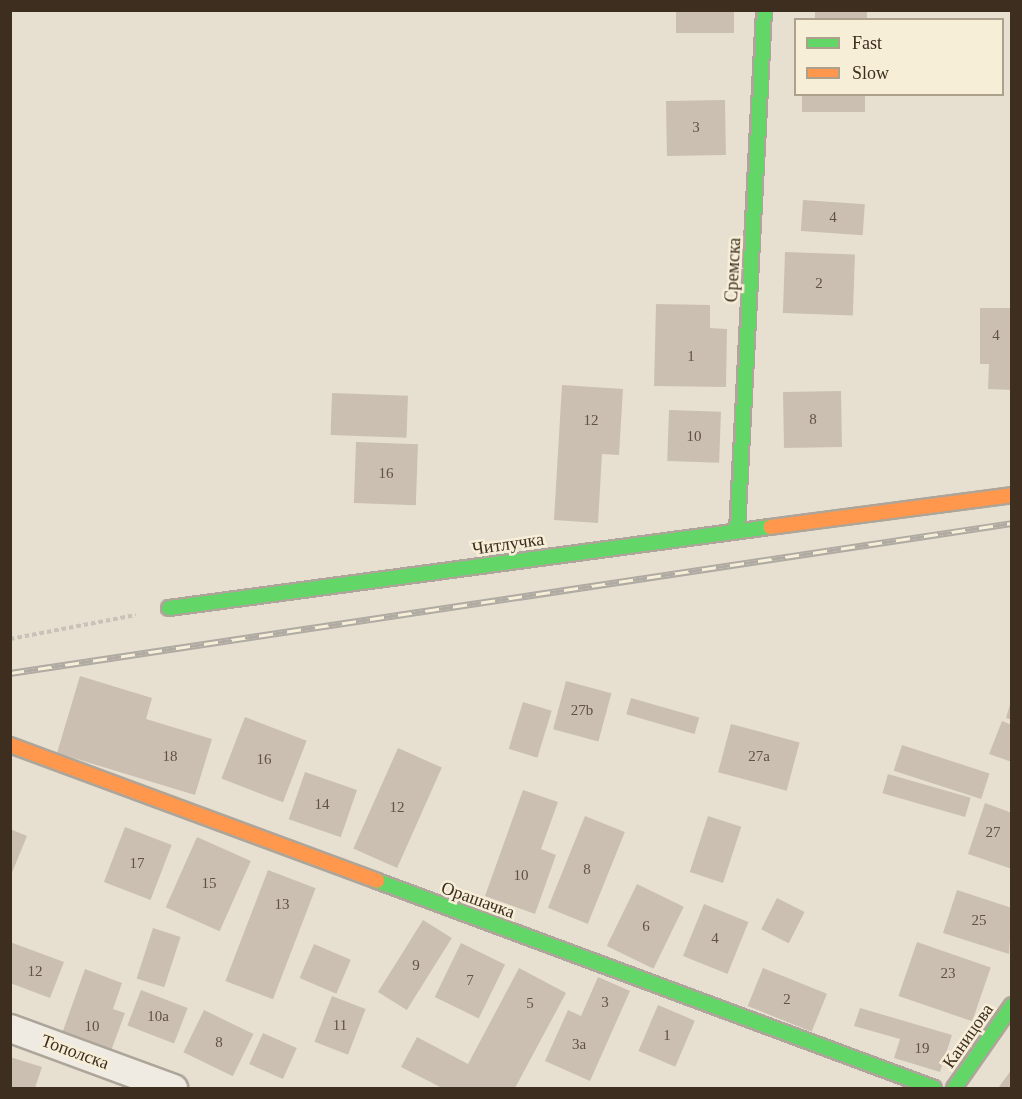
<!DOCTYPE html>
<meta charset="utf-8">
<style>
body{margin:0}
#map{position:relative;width:1022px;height:1099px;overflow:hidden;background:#e7e0d1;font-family:"Times New Roman",serif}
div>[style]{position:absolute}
.building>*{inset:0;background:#cbbfb2;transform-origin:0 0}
.path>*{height:4px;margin-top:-2px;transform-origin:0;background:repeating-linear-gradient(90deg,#c8c2b9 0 4.5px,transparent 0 7.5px)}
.roads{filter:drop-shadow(2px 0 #ada599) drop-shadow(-2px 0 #ada599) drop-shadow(0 2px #ada599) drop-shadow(0 -2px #ada599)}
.street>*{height:27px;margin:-13.5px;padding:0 13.5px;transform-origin:13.5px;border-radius:13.5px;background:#efebe3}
.fast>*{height:14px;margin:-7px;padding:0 7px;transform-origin:7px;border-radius:7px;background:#63d668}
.slow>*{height:14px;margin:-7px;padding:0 7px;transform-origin:7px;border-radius:7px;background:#ff974d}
.rail>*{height:7px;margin-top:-3.5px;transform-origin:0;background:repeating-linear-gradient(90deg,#f7eed8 0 14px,#afaaa2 0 28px);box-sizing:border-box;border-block:2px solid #afaaa2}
span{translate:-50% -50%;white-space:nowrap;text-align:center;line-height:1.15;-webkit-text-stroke:5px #f7eed8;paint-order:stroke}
.number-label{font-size:15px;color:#605244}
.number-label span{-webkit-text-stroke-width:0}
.street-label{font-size:18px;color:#3d2e20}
.frame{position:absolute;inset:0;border:12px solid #3d2e20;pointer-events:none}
.legend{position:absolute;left:794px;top:18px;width:210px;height:78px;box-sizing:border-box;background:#f7eed8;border:2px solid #ada18e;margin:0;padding:8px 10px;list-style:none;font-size:18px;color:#3d2e20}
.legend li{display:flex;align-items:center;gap:12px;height:30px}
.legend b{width:30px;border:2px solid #ada18e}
</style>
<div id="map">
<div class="building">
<i style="left:676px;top:10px;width:58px;height:23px"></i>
<i style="left:815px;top:10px;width:52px;height:10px"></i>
<i style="left:802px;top:94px;width:63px;height:18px"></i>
<i style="left:725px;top:100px;width:55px;height:59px;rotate:89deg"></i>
<i style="left:803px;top:200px;width:62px;height:31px;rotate:4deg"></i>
<i style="left:785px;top:252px;width:70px;height:61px;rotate:2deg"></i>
<i style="clip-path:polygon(656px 304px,710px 305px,710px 328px,727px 329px,726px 387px,654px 386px)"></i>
<i style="clip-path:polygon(980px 308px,1012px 308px,1012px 390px,988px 389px,989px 364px,980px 364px)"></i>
<i style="clip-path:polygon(562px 385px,623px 389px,619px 455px,602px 454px,598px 523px,554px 520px)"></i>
<i style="left:841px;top:391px;width:56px;height:58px;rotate:89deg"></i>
<i style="left:332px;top:393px;width:76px;height:42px;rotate:2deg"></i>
<i style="left:669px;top:410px;width:52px;height:51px;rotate:2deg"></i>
<i style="left:356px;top:442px;width:62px;height:61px;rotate:2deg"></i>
<i style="clip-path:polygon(80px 676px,152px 698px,146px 719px,212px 739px,195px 795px,57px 753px)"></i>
<i style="left:566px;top:681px;width:47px;height:50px;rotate:15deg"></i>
<i style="left:631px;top:698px;width:71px;height:17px;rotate:16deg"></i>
<i style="clip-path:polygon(1011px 701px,1012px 701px,1012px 720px,1006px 718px)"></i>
<i style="left:523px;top:702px;width:30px;height:49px;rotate:17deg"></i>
<i style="left:245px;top:717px;width:66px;height:66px;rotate:21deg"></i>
<i style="clip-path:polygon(1002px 721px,1012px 725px,1012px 762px,989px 754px)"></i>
<i style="left:731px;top:724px;width:71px;height:50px;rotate:15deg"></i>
<i style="left:902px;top:745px;width:92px;height:27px;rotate:18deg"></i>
<i style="left:398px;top:748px;width:48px;height:110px;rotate:24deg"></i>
<i style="left:305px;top:772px;width:55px;height:50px;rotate:19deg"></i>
<i style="left:888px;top:774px;width:86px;height:20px;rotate:16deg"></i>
<i style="clip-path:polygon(523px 790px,558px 802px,541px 849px,556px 855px,535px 914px,485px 896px)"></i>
<i style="clip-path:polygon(985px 803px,1012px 813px,1012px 869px,968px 854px)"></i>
<i style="left:585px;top:816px;width:43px;height:99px;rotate:22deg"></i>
<i style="left:708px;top:816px;width:35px;height:59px;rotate:18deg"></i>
<i style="left:125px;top:827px;width:50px;height:59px;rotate:21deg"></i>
<i style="clip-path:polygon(10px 829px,27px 836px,11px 875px,10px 875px)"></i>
<i style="left:197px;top:837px;width:59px;height:77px;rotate:24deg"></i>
<i style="left:268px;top:870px;width:51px;height:119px;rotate:21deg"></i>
<i style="left:637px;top:884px;width:52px;height:69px;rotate:26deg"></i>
<i style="clip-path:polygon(957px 890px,1012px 908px,1009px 954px,943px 933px)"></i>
<i style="left:777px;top:898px;width:31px;height:35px;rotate:27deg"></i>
<i style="left:704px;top:904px;width:48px;height:56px;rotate:22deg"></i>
<i style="left:423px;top:920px;width:34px;height:85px;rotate:32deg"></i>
<i style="left:153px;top:928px;width:29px;height:53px;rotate:18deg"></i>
<i style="clip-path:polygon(10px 942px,64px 962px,50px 998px,10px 983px)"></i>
<i style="left:917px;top:942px;width:78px;height:57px;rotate:19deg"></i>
<i style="left:461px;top:943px;width:49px;height:60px;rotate:26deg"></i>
<i style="left:314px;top:944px;width:40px;height:37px;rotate:23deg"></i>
<i style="clip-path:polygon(519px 968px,566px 993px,515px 1088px,442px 1088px,401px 1067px,417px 1037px,468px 1064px)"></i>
<i style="left:763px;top:968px;width:69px;height:41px;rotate:22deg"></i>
<i style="clip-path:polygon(85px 969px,122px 983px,113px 1009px,125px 1013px,108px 1059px,59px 1042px)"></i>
<i style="clip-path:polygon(598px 977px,630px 991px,590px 1081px,545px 1061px,568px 1010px,581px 1016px)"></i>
<i style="left:141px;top:990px;width:50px;height:38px;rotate:21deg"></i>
<i style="left:332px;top:996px;width:36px;height:49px;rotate:21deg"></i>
<i style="left:658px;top:1005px;width:40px;height:50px;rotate:23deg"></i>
<i style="clip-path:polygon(860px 1008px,952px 1035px,940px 1072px,894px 1058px,900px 1039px,854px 1026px)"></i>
<i style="left:204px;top:1010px;width:55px;height:47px;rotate:26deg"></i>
<i style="left:263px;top:1033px;width:37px;height:34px;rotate:24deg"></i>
<i style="clip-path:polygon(10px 1057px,42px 1067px,35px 1088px,10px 1088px)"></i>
<i style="clip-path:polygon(1012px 1069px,1012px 1088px,998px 1088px)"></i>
</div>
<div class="path">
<i style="left:10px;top:639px;width:128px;rotate:-10.8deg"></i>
</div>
<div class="roads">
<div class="street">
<i style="left:10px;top:1028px;width:174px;rotate:20.2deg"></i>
</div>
<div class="fast">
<i style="left:737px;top:531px;width:522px;rotate:-87.03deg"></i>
<i style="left:169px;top:608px;width:606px;rotate:-7.68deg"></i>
<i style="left:377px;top:881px;width:594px;rotate:20.39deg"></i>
<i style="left:954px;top:1088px;width:101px;rotate:-55.1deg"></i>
</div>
<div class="slow">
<i style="left:770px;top:527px;width:244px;rotate:-7.5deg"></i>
<i style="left:10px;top:745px;width:391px;rotate:20.3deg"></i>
</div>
</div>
<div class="rail">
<i style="left:10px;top:673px;width:1013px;rotate:-8.51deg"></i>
</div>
<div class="number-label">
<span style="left:696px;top:128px">3</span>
<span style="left:833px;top:218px">4</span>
<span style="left:819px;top:284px">2</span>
<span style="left:996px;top:336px">4</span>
<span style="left:691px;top:357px">1</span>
<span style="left:813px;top:420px">8</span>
<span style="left:591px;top:421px">12</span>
<span style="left:694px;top:437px">10</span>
<span style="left:386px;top:474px">16</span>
<span style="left:582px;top:711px">27b</span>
<span style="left:170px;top:757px">18</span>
<span style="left:759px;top:757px">27a</span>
<span style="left:264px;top:760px">16</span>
<span style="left:322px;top:805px">14</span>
<span style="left:397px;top:808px">12</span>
<span style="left:993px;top:833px">27</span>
<span style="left:137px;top:864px">17</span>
<span style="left:587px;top:870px">8</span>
<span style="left:521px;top:876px">10</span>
<span style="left:209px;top:884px">15</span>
<span style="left:282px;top:905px">13</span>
<span style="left:979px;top:921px">25</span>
<span style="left:646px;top:927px">6</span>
<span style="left:715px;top:939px">4</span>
<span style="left:416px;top:966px">9</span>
<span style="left:35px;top:972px">12</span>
<span style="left:948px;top:974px">23</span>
<span style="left:470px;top:981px">7</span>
<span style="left:787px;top:1000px">2</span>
<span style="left:605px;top:1003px">3</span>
<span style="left:530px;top:1004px">5</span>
<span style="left:158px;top:1017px">10a</span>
<span style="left:340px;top:1026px">11</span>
<span style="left:92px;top:1027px">10</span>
<span style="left:667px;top:1036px">1</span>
<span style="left:219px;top:1043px">8</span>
<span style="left:579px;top:1045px">3a</span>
<span style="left:922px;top:1049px">19</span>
</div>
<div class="street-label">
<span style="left:733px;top:270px;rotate:-87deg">Сремска</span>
<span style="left:508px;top:544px;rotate:-8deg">Читлучка</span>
<span style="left:478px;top:900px;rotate:20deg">Орашачка</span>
<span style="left:968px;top:1036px;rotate:-55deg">Каницова</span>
<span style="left:75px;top:1052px;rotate:20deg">Тополска</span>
</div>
<div class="frame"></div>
<ul class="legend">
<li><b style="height:8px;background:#63d668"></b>Fast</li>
<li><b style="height:8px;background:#ff974d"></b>Slow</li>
</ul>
</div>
